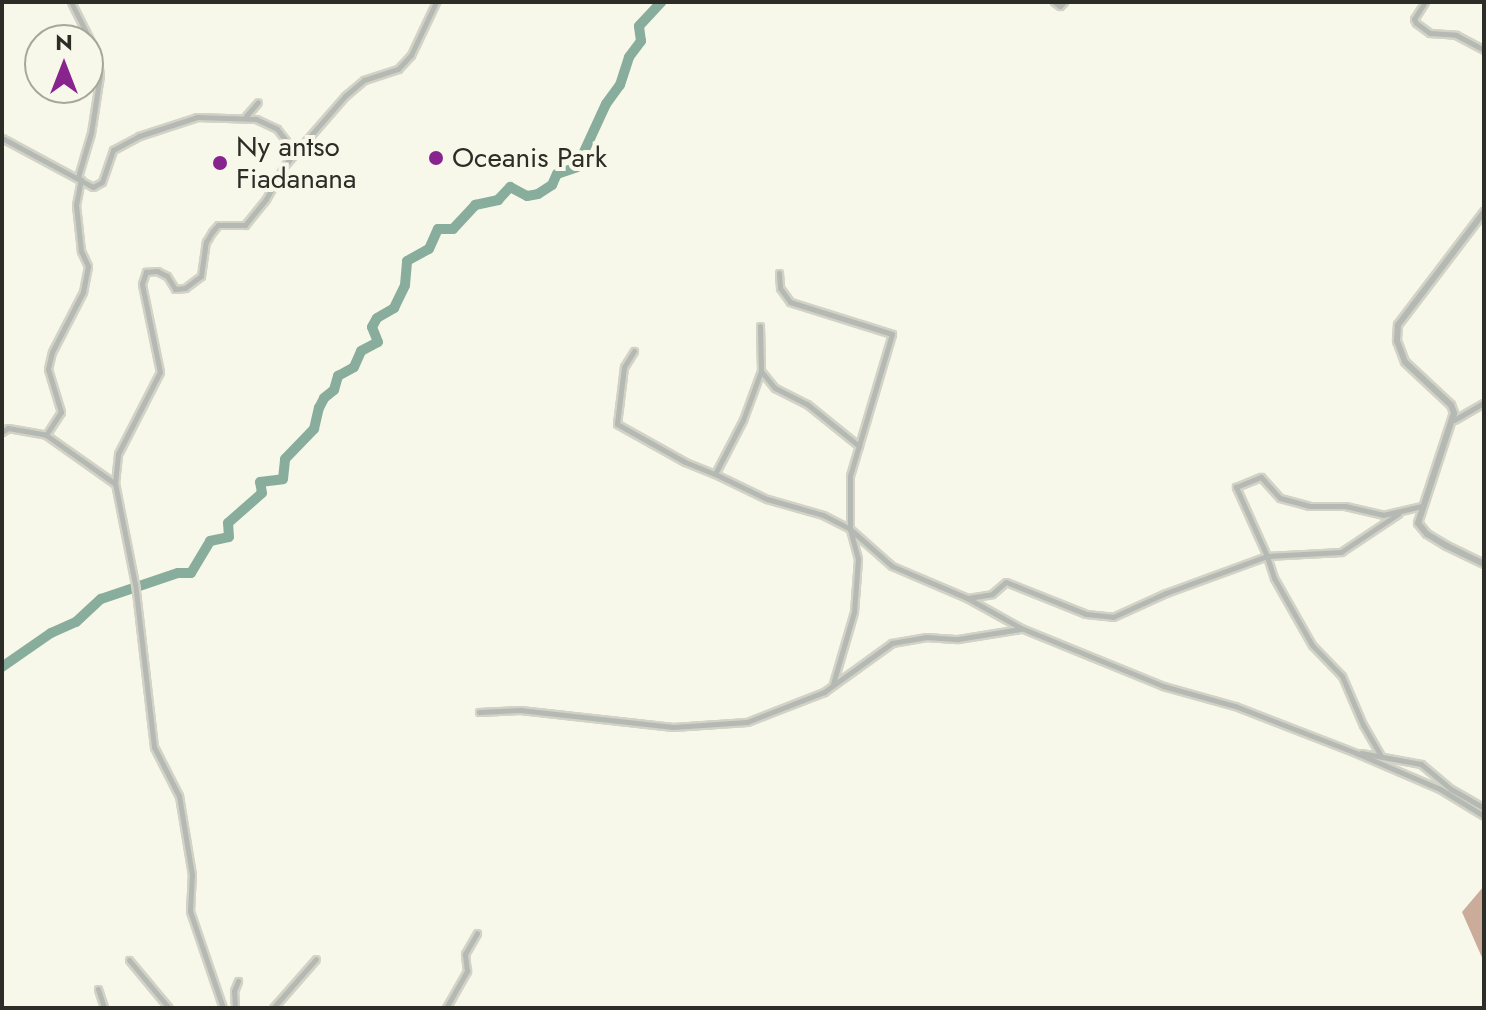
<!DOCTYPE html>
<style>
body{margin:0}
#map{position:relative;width:1486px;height:1010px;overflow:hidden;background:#f7f8e9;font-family:Jost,sans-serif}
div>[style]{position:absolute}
.forest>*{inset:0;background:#cbab99}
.river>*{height:10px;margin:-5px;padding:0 5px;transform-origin:5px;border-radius:5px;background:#89ad9d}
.roads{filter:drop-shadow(2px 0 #d2d3c6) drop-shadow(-2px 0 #d2d3c6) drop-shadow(0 2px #d2d3c6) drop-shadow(0 -2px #d2d3c6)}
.minor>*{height:5px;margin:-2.5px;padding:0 2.5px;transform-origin:2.5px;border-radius:2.5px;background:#b5b9b3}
.tertiary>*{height:6px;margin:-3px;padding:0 3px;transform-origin:3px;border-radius:3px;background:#b5b9b3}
.dots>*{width:22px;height:22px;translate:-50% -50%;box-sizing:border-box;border:4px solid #f7f8e9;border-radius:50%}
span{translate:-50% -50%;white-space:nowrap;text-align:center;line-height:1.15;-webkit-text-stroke:8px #f7f8e9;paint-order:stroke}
.poi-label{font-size:28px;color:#2c2d27}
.left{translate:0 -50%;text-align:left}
.frame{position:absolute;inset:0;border:4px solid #2c2d27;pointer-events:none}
.north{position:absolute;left:24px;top:24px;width:80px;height:80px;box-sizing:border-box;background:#f7f8e9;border:2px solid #a6a79b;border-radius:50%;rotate:0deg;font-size:22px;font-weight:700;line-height:32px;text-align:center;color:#2c2d27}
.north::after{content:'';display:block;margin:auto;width:28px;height:36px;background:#87248d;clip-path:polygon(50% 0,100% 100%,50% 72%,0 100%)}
</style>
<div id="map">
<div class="forest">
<i style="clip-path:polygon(1484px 886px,1484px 962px,1462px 912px)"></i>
</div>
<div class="river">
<i style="left:2px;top:667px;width:60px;rotate:-34.8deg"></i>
<i style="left:51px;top:633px;width:27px;rotate:-24deg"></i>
<i style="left:76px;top:622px;width:34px;rotate:-43deg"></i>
<i style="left:101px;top:599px;width:81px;rotate:-18.7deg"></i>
<i style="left:178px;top:573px;width:13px"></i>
<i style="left:191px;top:573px;width:37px;rotate:-59deg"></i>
<i style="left:210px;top:541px;width:19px;rotate:-12deg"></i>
<i style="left:229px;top:537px;width:14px;rotate:-94deg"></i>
<i style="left:228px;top:523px;width:45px;rotate:-41.4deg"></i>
<i style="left:262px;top:493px;width:11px;rotate:-100deg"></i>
<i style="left:260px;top:482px;width:23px;rotate:-7deg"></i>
<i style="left:283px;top:479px;width:20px;rotate:-84deg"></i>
<i style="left:285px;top:459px;width:42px;rotate:-46deg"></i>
<i style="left:314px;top:429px;width:22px;rotate:-77deg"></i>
<i style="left:319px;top:408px;width:11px;rotate:-63deg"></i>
<i style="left:324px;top:398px;width:13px;rotate:-39deg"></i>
<i style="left:334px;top:390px;width:15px;rotate:-74deg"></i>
<i style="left:338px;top:376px;width:18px;rotate:-29deg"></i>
<i style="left:354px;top:367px;width:17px;rotate:-66deg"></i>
<i style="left:361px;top:351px;width:19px;rotate:-28deg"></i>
<i style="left:378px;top:342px;width:16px;rotate:-112deg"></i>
<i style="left:372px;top:327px;width:10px;rotate:-61deg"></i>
<i style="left:377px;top:318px;width:20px;rotate:-30deg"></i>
<i style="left:394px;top:308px;width:25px;rotate:-64deg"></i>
<i style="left:405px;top:285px;width:24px;rotate:-85deg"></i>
<i style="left:407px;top:261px;width:25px;rotate:-29deg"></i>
<i style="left:429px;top:249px;width:22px;rotate:-66deg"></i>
<i style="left:438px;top:229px;width:15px"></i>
<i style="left:453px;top:229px;width:33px;rotate:-47deg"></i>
<i style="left:475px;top:205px;width:24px;rotate:-12deg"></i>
<i style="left:498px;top:200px;width:18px;rotate:-47deg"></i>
<i style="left:510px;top:187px;width:19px;rotate:28deg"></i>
<i style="left:527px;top:196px;width:11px;rotate:-10deg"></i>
<i style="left:538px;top:194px;width:17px;rotate:-33deg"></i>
<i style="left:552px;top:185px;width:12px;rotate:-66deg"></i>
<i style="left:557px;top:174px;width:21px;rotate:-19deg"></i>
<i style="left:577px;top:167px;width:69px;rotate:-65.3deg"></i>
<i style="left:606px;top:104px;width:24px;rotate:-54deg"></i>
<i style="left:620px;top:85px;width:29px;rotate:-72deg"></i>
<i style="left:629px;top:57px;width:20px;rotate:-53deg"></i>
<i style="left:641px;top:41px;width:15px;rotate:-98deg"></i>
<i style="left:639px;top:26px;width:33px;rotate:-47deg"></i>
</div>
<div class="roads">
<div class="minor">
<i style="left:71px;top:2px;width:58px;rotate:63.4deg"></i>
<i style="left:97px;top:54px;width:21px;rotate:82deg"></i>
<i style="left:100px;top:75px;width:59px;rotate:98.8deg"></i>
<i style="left:91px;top:133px;width:46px;rotate:106.5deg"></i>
<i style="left:1054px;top:2px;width:7px;rotate:34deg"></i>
<i style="left:1060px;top:6px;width:6px;rotate:-45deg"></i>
<i style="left:1425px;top:2px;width:20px;rotate:123deg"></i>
<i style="left:1414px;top:19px;width:4px;rotate:63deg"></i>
<i style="left:1416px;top:23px;width:17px;rotate:36deg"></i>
<i style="left:1430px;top:33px;width:26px;rotate:4deg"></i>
<i style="left:1456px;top:35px;width:32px;rotate:28deg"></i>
<i style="left:246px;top:116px;width:18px;rotate:-49deg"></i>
<i style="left:2px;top:138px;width:103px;rotate:28.3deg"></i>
<i style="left:93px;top:187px;width:10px;rotate:-29deg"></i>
<i style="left:102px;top:182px;width:34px;rotate:-71deg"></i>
<i style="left:113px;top:150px;width:30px;rotate:-28deg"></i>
<i style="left:139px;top:136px;width:61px;rotate:-18.1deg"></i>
<i style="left:197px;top:117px;width:59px;rotate:1.9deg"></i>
<i style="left:256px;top:119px;width:23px;rotate:25deg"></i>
<i style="left:277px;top:129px;width:31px;rotate:52deg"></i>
<i style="left:779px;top:273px;width:15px;rotate:86deg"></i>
<i style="left:780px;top:288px;width:17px;rotate:54deg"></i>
<i style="left:790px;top:302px;width:107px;rotate:17.4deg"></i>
<i style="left:892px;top:334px;width:148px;rotate:106.5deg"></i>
<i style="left:850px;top:476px;width:53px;rotate:90deg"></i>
<i style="left:850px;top:529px;width:31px;rotate:75deg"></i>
<i style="left:858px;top:559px;width:53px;rotate:94.3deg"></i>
<i style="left:854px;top:612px;width:75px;rotate:106.3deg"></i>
<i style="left:760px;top:326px;width:45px;rotate:88.7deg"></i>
<i style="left:761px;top:371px;width:22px;rotate:51deg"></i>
<i style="left:775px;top:388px;width:36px;rotate:27deg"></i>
<i style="left:807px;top:404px;width:67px;rotate:38.9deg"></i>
<i style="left:634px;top:351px;width:19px;rotate:122deg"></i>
<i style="left:624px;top:367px;width:57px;rotate:97deg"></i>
<i style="left:617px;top:424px;width:78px;rotate:29.2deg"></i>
<i style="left:685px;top:462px;width:32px;rotate:22deg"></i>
<i style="left:715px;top:474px;width:61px;rotate:-62.6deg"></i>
<i style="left:743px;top:420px;width:52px;rotate:-69.8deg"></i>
<i style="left:1454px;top:420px;width:34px;rotate:-30deg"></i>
<i style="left:2px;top:432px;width:7px;rotate:-34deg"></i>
<i style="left:8px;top:428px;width:39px;rotate:10deg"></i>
<i style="left:46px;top:435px;width:83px;rotate:35.2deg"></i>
<i style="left:46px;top:435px;width:27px;rotate:-57deg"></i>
<i style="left:61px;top:412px;width:45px;rotate:-106.8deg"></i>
<i style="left:48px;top:369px;width:17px;rotate:-77deg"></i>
<i style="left:52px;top:352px;width:68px;rotate:-62.7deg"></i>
<i style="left:83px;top:292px;width:26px;rotate:-79deg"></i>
<i style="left:88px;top:266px;width:17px;rotate:-115deg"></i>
<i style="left:81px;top:251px;width:46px;rotate:-96.2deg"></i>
<i style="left:76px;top:205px;width:26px;rotate:-79deg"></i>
<i style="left:715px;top:474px;width:58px;rotate:25.7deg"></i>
<i style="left:767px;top:499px;width:58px;rotate:15.9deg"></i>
<i style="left:823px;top:515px;width:30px;rotate:27deg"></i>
<i style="left:850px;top:529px;width:56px;rotate:41.4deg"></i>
<i style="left:892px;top:566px;width:82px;rotate:23.1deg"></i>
<i style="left:967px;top:598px;width:62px;rotate:29.1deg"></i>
<i style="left:1021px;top:628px;width:153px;rotate:22.2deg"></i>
<i style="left:1163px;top:686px;width:75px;rotate:15.5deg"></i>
<i style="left:1235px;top:706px;width:130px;rotate:21.2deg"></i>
<i style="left:1356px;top:753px;width:91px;rotate:23.2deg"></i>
<i style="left:1440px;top:789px;width:52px;rotate:31.5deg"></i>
<i style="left:968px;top:598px;width:24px;rotate:-9deg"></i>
<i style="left:992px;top:594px;width:18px;rotate:-41deg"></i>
<i style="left:1006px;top:582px;width:86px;rotate:21.8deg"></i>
<i style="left:1086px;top:614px;width:27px;rotate:6deg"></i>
<i style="left:1113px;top:617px;width:58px;rotate:-24.4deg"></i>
<i style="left:1166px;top:593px;width:108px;rotate:-20.1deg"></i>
<i style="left:1267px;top:556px;width:76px;rotate:-114.2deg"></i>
<i style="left:1236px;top:487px;width:27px;rotate:-22deg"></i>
<i style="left:1261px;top:477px;width:28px;rotate:48deg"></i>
<i style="left:1280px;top:498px;width:30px;rotate:15deg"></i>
<i style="left:1309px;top:506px;width:36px"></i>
<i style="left:1345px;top:506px;width:39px;rotate:13deg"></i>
<i style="left:1383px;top:515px;width:40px;rotate:-13deg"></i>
<i style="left:479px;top:712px;width:41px;rotate:-2.8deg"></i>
<i style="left:520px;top:710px;width:154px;rotate:6.3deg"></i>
<i style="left:673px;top:727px;width:74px;rotate:-3.9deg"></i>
<i style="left:747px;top:722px;width:83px;rotate:-21.3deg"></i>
<i style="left:824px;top:692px;width:84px;rotate:-35.8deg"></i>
<i style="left:892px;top:643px;width:35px;rotate:-10deg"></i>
<i style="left:926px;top:637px;width:32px;rotate:4deg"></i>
<i style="left:958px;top:639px;width:63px;rotate:-9.2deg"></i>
<i style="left:1361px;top:753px;width:61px;rotate:10.4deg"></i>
<i style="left:1421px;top:764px;width:39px;rotate:40deg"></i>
<i style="left:1451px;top:789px;width:38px;rotate:30deg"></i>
<i style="left:1381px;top:756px;width:36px;rotate:-120deg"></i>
<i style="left:1363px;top:725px;width:53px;rotate:-113.2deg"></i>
<i style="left:1342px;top:676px;width:43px;rotate:-134.1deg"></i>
<i style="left:1312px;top:645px;width:77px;rotate:-119.6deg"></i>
<i style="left:1274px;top:578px;width:23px;rotate:-108deg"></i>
<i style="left:1267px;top:556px;width:74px;rotate:-3.1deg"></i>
<i style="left:1341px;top:552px;width:69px;rotate:-33.7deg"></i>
<i style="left:129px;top:960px;width:62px;rotate:50.2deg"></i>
<i style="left:98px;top:989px;width:20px;rotate:72deg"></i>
<i style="left:223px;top:1008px;width:102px;rotate:-108.8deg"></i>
<i style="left:190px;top:911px;width:36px;rotate:-87deg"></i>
<i style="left:192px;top:875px;width:80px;rotate:-99.3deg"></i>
<i style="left:179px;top:796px;width:55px;rotate:-117deg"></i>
<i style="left:154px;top:747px;width:164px;rotate:-96.6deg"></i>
<i style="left:135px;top:584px;width:103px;rotate:-101.2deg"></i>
<i style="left:115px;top:483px;width:29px;rotate:-84deg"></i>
<i style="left:118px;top:454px;width:92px;rotate:-62.9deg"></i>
<i style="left:160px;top:372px;width:90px;rotate:-101.6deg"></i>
<i style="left:142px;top:284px;width:13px;rotate:-72deg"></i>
<i style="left:146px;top:272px;width:11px;rotate:-5deg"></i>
<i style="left:157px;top:271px;width:11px;rotate:27deg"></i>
<i style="left:167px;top:276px;width:15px;rotate:58deg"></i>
<i style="left:175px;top:289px;width:10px;rotate:-6deg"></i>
<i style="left:185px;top:288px;width:20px;rotate:-37deg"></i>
<i style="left:201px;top:276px;width:34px;rotate:-82deg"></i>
<i style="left:206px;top:242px;width:12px;rotate:-59deg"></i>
<i style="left:212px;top:232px;width:9px;rotate:-49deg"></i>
<i style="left:218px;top:225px;width:27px"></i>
<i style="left:245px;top:225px;width:33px;rotate:-51deg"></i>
<i style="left:266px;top:199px;width:38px;rotate:-61deg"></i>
<i style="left:284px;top:166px;width:93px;rotate:-48.9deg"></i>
<i style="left:345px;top:96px;width:25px;rotate:-40deg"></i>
<i style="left:364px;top:80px;width:36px;rotate:-18deg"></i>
<i style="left:398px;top:69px;width:19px;rotate:-47deg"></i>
<i style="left:411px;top:55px;width:59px;rotate:-64.7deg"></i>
<i style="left:235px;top:1008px;width:17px;rotate:-93deg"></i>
<i style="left:234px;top:991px;width:11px;rotate:-68deg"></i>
<i style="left:273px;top:1008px;width:65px;rotate:-48.7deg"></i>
<i style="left:446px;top:1008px;width:43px;rotate:-60.4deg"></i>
<i style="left:467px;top:971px;width:17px;rotate:-97deg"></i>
<i style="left:465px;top:954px;width:24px;rotate:-60deg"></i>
</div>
<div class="tertiary">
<i style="left:1484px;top:212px;width:142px;rotate:127.3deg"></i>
<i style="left:1398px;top:325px;width:16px;rotate:94deg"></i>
<i style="left:1397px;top:341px;width:22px;rotate:69deg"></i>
<i style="left:1405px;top:362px;width:63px;rotate:43.1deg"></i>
<i style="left:1451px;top:405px;width:9px;rotate:69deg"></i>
<i style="left:1454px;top:413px;width:116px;rotate:108.1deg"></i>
<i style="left:1418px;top:523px;width:14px;rotate:51deg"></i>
<i style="left:1427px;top:534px;width:23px;rotate:31deg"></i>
<i style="left:1447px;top:546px;width:41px;rotate:25.9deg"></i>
</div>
</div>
<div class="dots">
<i style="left:436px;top:158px;background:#87248d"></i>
<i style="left:220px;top:163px;background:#87248d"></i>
</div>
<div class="poi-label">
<span class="left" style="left:236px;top:163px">Ny antso<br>Fiadanana</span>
<span class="left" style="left:452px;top:158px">Oceanis Park</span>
</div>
<div class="frame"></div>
<div class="north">N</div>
</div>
